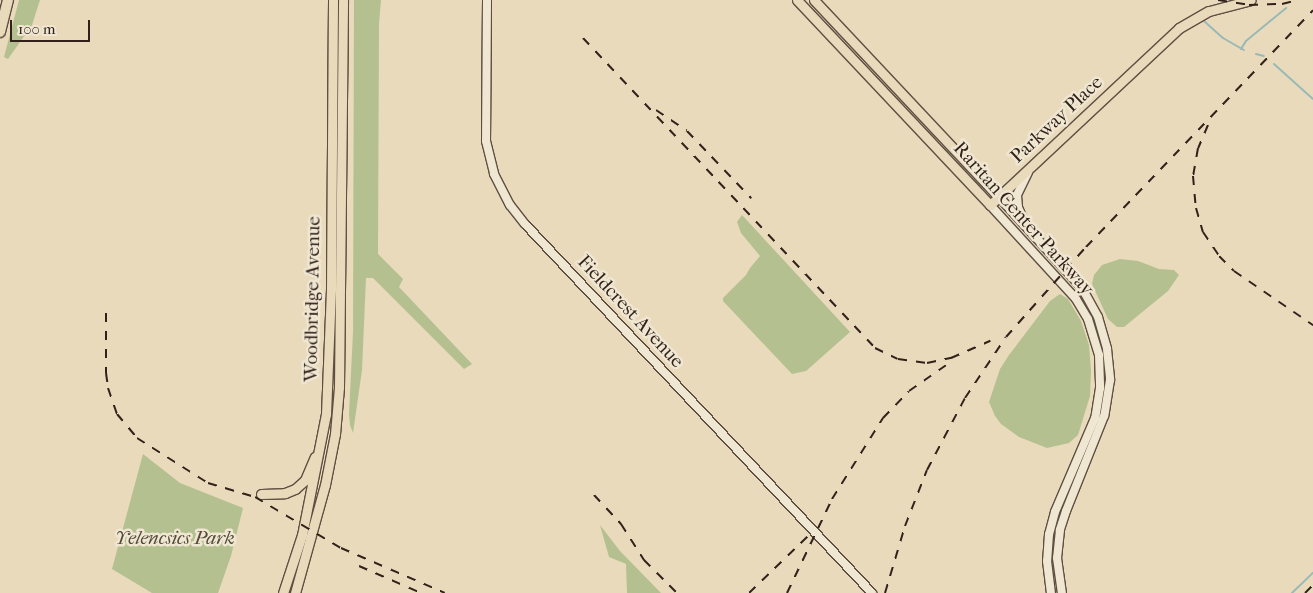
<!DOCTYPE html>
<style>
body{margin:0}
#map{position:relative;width:1313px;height:593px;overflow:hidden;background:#e8dabb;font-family:"IM FELL French Canon",serif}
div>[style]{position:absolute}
.green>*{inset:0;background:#b5c090}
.stream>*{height:2px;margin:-1px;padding:0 1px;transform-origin:1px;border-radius:1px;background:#99b9b7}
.roads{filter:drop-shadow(1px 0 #5f4f42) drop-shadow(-1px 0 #5f4f42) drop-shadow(0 1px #5f4f42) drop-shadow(0 -1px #5f4f42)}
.minor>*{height:8px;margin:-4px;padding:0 4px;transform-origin:4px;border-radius:4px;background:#f0e7d3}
.major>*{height:9px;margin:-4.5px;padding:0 4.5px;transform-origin:4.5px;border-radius:4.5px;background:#e8dabb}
.highway>*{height:10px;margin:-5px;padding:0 5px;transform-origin:5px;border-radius:5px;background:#e8dabb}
.rail>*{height:2px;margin-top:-1px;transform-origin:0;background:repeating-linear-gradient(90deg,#31211a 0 9px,transparent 0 18px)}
span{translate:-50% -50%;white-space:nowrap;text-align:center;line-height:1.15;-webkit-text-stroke:5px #f0e7d3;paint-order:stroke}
.street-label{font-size:19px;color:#31211a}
.park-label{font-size:19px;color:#524938;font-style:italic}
.scale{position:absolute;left:10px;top:20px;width:80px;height:22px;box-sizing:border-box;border:2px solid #31211a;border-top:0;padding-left:6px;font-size:15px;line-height:18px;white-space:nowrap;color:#31211a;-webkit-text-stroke:4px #f0e7d3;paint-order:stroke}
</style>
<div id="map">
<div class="green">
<i style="clip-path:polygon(19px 0,40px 0,32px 25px,8px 59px,4px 57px)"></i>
<i style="clip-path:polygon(354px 0,381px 0,379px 24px,378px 254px,403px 279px,399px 287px,472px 364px,464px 369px,373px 278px,366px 278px,362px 370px,353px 433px,350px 425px,349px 414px,353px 332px)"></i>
<i style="clip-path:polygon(742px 215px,850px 332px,806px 371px,792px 374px,723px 301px,723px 298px,746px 275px,750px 268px,760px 256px,741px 233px,737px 222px)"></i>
<i style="clip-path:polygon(1120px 259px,1138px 261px,1159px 269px,1174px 270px,1179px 275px,1168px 291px,1124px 327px,1117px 327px,1108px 319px,1092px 284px,1094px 275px,1102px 265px)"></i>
<i style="clip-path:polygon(1060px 294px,1068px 299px,1081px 321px,1089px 345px,1091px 371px,1090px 396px,1078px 435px,1069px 443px,1047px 448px,1019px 437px,1001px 424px,995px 416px,989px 402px,1000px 369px,1009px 355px,1050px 301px)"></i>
<i style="clip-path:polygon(143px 454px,180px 483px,243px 508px,231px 556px,218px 593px,152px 593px,112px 569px)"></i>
<i style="clip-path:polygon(600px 525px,620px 551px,661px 593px,627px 593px,626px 564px,609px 557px)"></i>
</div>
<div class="stream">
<i style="left:1204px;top:21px;width:25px;rotate:42deg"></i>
<i style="left:1223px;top:38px;width:24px;rotate:30deg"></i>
<i style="left:1241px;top:49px;width:9px;rotate:-58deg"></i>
<i style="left:1246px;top:41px;width:52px;rotate:-39.5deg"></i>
<i style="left:1256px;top:54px;width:8px;rotate:14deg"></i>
<i style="left:1274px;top:64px;width:52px;rotate:41.9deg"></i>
<i style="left:1292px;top:593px;width:29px;rotate:-44deg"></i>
</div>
<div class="roads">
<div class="minor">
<i style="left:487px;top:0;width:141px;rotate:90.4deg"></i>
<i style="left:486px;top:141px;width:34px;rotate:76deg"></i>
<i style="left:494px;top:174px;width:35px;rotate:63deg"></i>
<i style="left:510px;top:205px;width:24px;rotate:52deg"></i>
<i style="left:525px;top:224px;width:507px;rotate:46.76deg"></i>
<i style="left:999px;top:197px;width:123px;rotate:47.6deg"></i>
<i style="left:1082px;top:288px;width:33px;rotate:61deg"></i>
<i style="left:1098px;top:317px;width:33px;rotate:74deg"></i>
<i style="left:1107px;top:349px;width:31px;rotate:84deg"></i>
<i style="left:1110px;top:380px;width:36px;rotate:99deg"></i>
<i style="left:1104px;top:416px;width:102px;rotate:111.8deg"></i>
<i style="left:1066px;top:511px;width:20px;rotate:108deg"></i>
<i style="left:1060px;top:530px;width:28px;rotate:96deg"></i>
<i style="left:1057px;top:558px;width:35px;rotate:82deg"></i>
<i style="left:990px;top:205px;width:127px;rotate:47.5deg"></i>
<i style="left:1076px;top:299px;width:23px;rotate:59deg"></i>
<i style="left:1088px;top:319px;width:38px;rotate:73deg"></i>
<i style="left:1099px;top:355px;width:33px;rotate:88deg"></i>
<i style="left:1100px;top:388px;width:30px;rotate:99deg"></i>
<i style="left:1095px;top:418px;width:102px;rotate:113.1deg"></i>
<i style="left:1055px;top:512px;width:23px;rotate:105deg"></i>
<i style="left:1049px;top:534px;width:27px;rotate:94deg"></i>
<i style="left:1047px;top:561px;width:32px;rotate:83deg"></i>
<i style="left:1023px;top:219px;width:13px;rotate:-113deg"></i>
<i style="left:1018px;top:207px;width:12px;rotate:-95deg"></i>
<i style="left:1017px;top:195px;width:25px;rotate:-64deg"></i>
</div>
<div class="major">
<i style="left:797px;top:0;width:282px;rotate:46.7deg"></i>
<i style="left:990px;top:205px;width:259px;rotate:-43.1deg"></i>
<i style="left:1179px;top:28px;width:34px;rotate:-30deg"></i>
<i style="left:1209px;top:11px;width:43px;rotate:-14.7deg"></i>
<i style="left:814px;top:0;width:270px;rotate:46.8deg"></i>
<i style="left:261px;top:494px;width:24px;rotate:-2deg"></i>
<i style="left:285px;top:493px;width:11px;rotate:-22deg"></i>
<i style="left:295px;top:489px;width:13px;rotate:-42deg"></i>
<i style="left:305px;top:480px;width:25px;rotate:-67deg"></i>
<i style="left:283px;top:593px;width:61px;rotate:-71.9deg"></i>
<i style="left:302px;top:535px;width:123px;rotate:-78.8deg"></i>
<i style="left:326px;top:414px;width:126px;rotate:-87.7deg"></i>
<i style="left:331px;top:288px;width:288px;rotate:-89.6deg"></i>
<i style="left:295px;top:593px;width:112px;rotate:-74.5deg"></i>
<i style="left:325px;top:485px;width:52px;rotate:-78.9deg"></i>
<i style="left:335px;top:434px;width:47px;rotate:-85.1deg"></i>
<i style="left:339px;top:387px;width:387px;rotate:-89.4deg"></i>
</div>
<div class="highway">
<i style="left:0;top:32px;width:33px;rotate:-76deg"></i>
</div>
</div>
<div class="rail">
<i style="left:1218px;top:0;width:31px;rotate:9deg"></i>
<i style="left:1249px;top:5px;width:33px;rotate:-2deg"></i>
<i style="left:1282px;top:4px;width:16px;rotate:-14deg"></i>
<i style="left:583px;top:38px;width:426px;rotate:46.7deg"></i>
<i style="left:875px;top:348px;width:25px;rotate:26deg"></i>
<i style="left:898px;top:359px;width:29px;rotate:8deg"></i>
<i style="left:927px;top:363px;width:25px;rotate:-12deg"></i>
<i style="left:951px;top:358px;width:43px;rotate:-23.6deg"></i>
<i style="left:656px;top:110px;width:37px;rotate:34deg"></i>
<i style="left:687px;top:131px;width:93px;rotate:46.3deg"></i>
<i style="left:1208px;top:125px;width:25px;rotate:113deg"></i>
<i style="left:1198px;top:148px;width:28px;rotate:100deg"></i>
<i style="left:1193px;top:176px;width:32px;rotate:85deg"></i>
<i style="left:1196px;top:208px;width:25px;rotate:74deg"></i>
<i style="left:1203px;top:232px;width:29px;rotate:56deg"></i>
<i style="left:1219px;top:256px;width:21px;rotate:45deg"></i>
<i style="left:1234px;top:271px;width:96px;rotate:34.4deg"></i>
<i style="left:106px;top:313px;width:60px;rotate:90deg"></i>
<i style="left:106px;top:373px;width:15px;rotate:82deg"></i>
<i style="left:108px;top:388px;width:28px;rotate:71deg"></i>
<i style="left:117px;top:414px;width:31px;rotate:50deg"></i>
<i style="left:137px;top:438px;width:84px;rotate:32.4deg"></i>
<i style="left:208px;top:483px;width:49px;rotate:16.6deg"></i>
<i style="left:255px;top:497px;width:100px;rotate:30.7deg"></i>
<i style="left:341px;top:548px;width:113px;rotate:23.4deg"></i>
<i style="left:594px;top:495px;width:40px;rotate:47deg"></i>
<i style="left:621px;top:524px;width:43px;rotate:57.4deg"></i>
<i style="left:644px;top:560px;width:47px;rotate:45deg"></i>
<i style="left:359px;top:566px;width:68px;rotate:23.5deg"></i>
<i style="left:749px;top:593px;width:85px;rotate:-44deg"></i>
<i style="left:787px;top:593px;width:104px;rotate:-64.4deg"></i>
<i style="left:832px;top:499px;width:96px;rotate:-57.8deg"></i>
<i style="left:883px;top:418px;width:37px;rotate:-46deg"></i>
<i style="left:909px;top:391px;width:52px;rotate:-34.9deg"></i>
<i style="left:885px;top:593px;width:70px;rotate:-73.4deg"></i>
<i style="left:905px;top:526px;width:60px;rotate:-68.6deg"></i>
<i style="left:927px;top:470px;width:81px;rotate:-62.2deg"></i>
<i style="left:965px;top:398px;width:73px;rotate:-56.1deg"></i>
<i style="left:1006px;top:337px;width:120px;rotate:-48.4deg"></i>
<i style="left:1086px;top:247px;width:328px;rotate:-46.2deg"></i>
<i style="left:1305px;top:593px;width:11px;rotate:-45deg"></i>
</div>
<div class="street-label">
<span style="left:1057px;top:120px;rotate:-43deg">Parkway Place</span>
<span style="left:1023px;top:219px;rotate:48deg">Raritan Center Parkway</span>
<span style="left:313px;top:299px;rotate:-89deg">Woodbridge Avenue</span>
<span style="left:630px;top:312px;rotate:47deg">Fieldcrest Avenue</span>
</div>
<div class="park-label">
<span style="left:175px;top:539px">Yelencsics Park</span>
</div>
<div class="scale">100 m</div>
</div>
